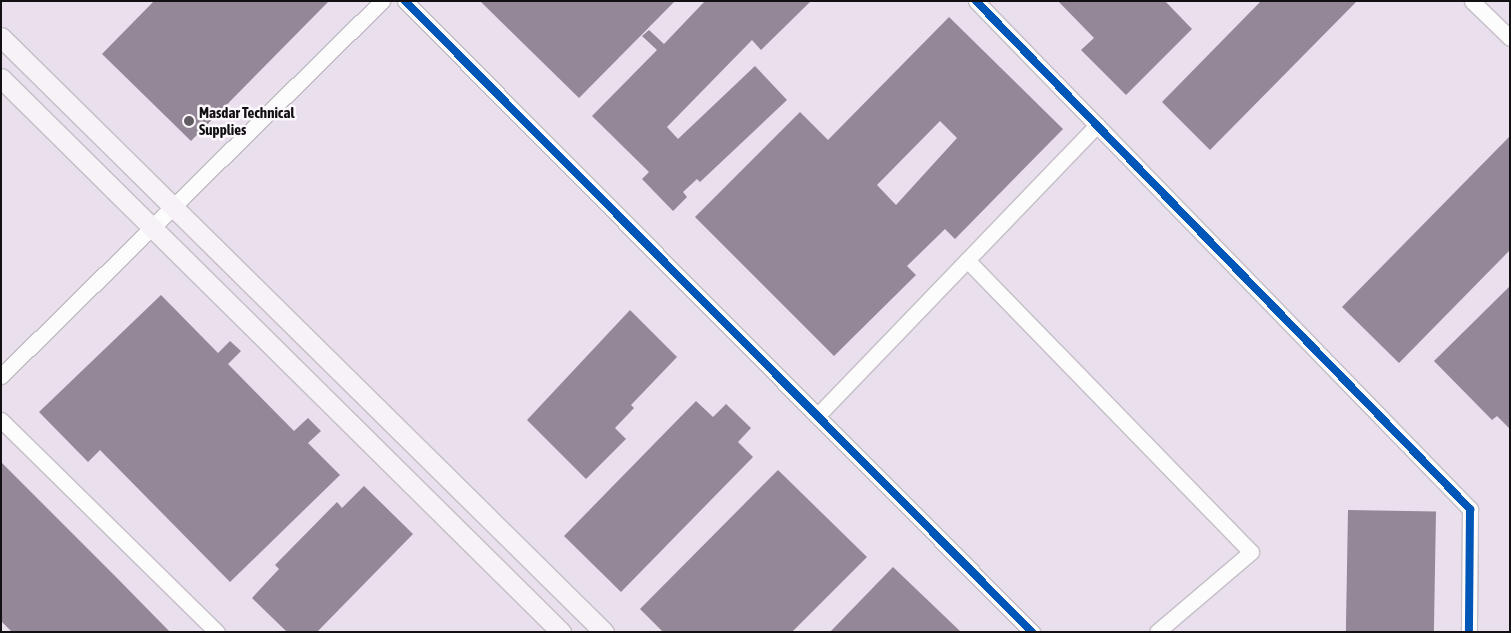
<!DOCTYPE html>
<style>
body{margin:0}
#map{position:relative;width:1511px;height:633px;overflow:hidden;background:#f2ecf4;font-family:"Asap Condensed",sans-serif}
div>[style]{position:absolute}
.built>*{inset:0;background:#eadfed;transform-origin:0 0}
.building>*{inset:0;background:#948797;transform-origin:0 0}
.roads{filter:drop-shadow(1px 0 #c4bfc6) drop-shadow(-1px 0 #c4bfc6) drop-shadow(0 1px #c4bfc6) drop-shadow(0 -1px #c4bfc6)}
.minor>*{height:15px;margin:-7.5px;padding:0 7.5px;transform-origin:7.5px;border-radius:7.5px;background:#fdfcfd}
.major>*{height:19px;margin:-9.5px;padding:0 9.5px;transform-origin:9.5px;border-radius:9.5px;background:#f6f2f7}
.cycleway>*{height:8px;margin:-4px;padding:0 4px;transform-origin:4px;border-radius:4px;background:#0057b8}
.dots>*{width:14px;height:14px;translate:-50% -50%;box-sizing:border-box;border:2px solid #fdf8fe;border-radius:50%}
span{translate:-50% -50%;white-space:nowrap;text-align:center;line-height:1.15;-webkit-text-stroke:5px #fdf8fe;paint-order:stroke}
.poi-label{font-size:15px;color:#131014;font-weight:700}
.left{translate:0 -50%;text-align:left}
.frame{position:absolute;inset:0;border:2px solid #131014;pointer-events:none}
</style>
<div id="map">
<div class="built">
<i style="left:1px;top:1px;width:1509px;height:631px"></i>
</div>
<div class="building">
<i style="clip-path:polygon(154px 1px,329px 1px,191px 141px,102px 54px)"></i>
<i style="clip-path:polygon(480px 1px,675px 1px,579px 98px)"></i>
<i style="clip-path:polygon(705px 1px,811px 1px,761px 50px,752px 40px,667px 127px,678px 139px,755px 66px,787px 100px,700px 182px,697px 179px,683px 192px,687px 197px,673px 211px,642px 179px,649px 172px,592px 116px,657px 50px,642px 36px,649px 30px,664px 44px)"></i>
<i style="clip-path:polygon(1058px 1px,1165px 1px,1192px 29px,1126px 95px,1081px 50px,1094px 38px)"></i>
<i style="clip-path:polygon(1261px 1px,1357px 1px,1210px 150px,1162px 102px)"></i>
<i style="clip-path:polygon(evenodd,949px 17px,1063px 129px,955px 239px,945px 229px,907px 266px,916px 275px,834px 356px,695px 217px,800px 112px,828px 140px,949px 17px,940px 121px,957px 138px,896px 205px,877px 185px,940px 121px)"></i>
<i style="clip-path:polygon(1510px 136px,1510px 250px,1399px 363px,1342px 307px)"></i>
<i style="clip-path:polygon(1510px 286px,1510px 429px,1497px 416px,1492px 420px,1434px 361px)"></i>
<i style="clip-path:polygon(161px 295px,218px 353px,230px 341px,241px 351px,228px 364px,294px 431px,308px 418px,321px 431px,308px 443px,340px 475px,230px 582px,100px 450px,88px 462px,39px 412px)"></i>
<i style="clip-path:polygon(630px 310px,677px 357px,631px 405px,634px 408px,615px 428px,626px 439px,586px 479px,527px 420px)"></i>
<i style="clip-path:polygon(696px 401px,713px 417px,726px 404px,751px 428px,738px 442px,753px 457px,621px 592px,564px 536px)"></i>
<i style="clip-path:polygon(1px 462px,118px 579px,170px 632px,12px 632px,1px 621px)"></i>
<i style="clip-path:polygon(778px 470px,867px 557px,792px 632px,663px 632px,640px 609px)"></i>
<i style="clip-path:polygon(364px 486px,413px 534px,317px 632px,287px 632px,252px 598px,279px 569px,275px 565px,337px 502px,342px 508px)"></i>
<i style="left:1348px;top:510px;width:88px;height:122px;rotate:1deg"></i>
<i style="clip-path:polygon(893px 567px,961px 632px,830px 632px)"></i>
</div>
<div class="roads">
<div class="minor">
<i style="left:405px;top:1px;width:890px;rotate:45.18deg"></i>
<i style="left:976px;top:1px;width:709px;rotate:45.8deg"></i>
<i style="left:1470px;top:509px;width:123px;rotate:90.5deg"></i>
<i style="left:1472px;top:1px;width:53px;rotate:44.2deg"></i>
<i style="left:967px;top:260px;width:407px;rotate:45.8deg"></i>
<i style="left:1251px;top:552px;width:123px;rotate:139.6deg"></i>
<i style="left:1px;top:376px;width:535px;rotate:-44.55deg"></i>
<i style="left:817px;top:416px;width:404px;rotate:-46.1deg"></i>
<i style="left:1px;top:420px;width:303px;rotate:44.5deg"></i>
</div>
<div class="major">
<i style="left:1px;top:37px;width:847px;rotate:44.62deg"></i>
<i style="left:1px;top:78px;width:788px;rotate:44.69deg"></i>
</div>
</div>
<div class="cycleway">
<i style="left:405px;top:1px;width:890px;rotate:45.18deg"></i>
<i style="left:976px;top:1px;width:709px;rotate:45.8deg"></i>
<i style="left:1470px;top:509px;width:123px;rotate:90.5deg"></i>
</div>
<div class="dots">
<i style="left:189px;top:121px;background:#615d62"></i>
</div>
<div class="poi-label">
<span class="left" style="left:199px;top:121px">Masdar Technical<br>Supplies</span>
</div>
<div class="frame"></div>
</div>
